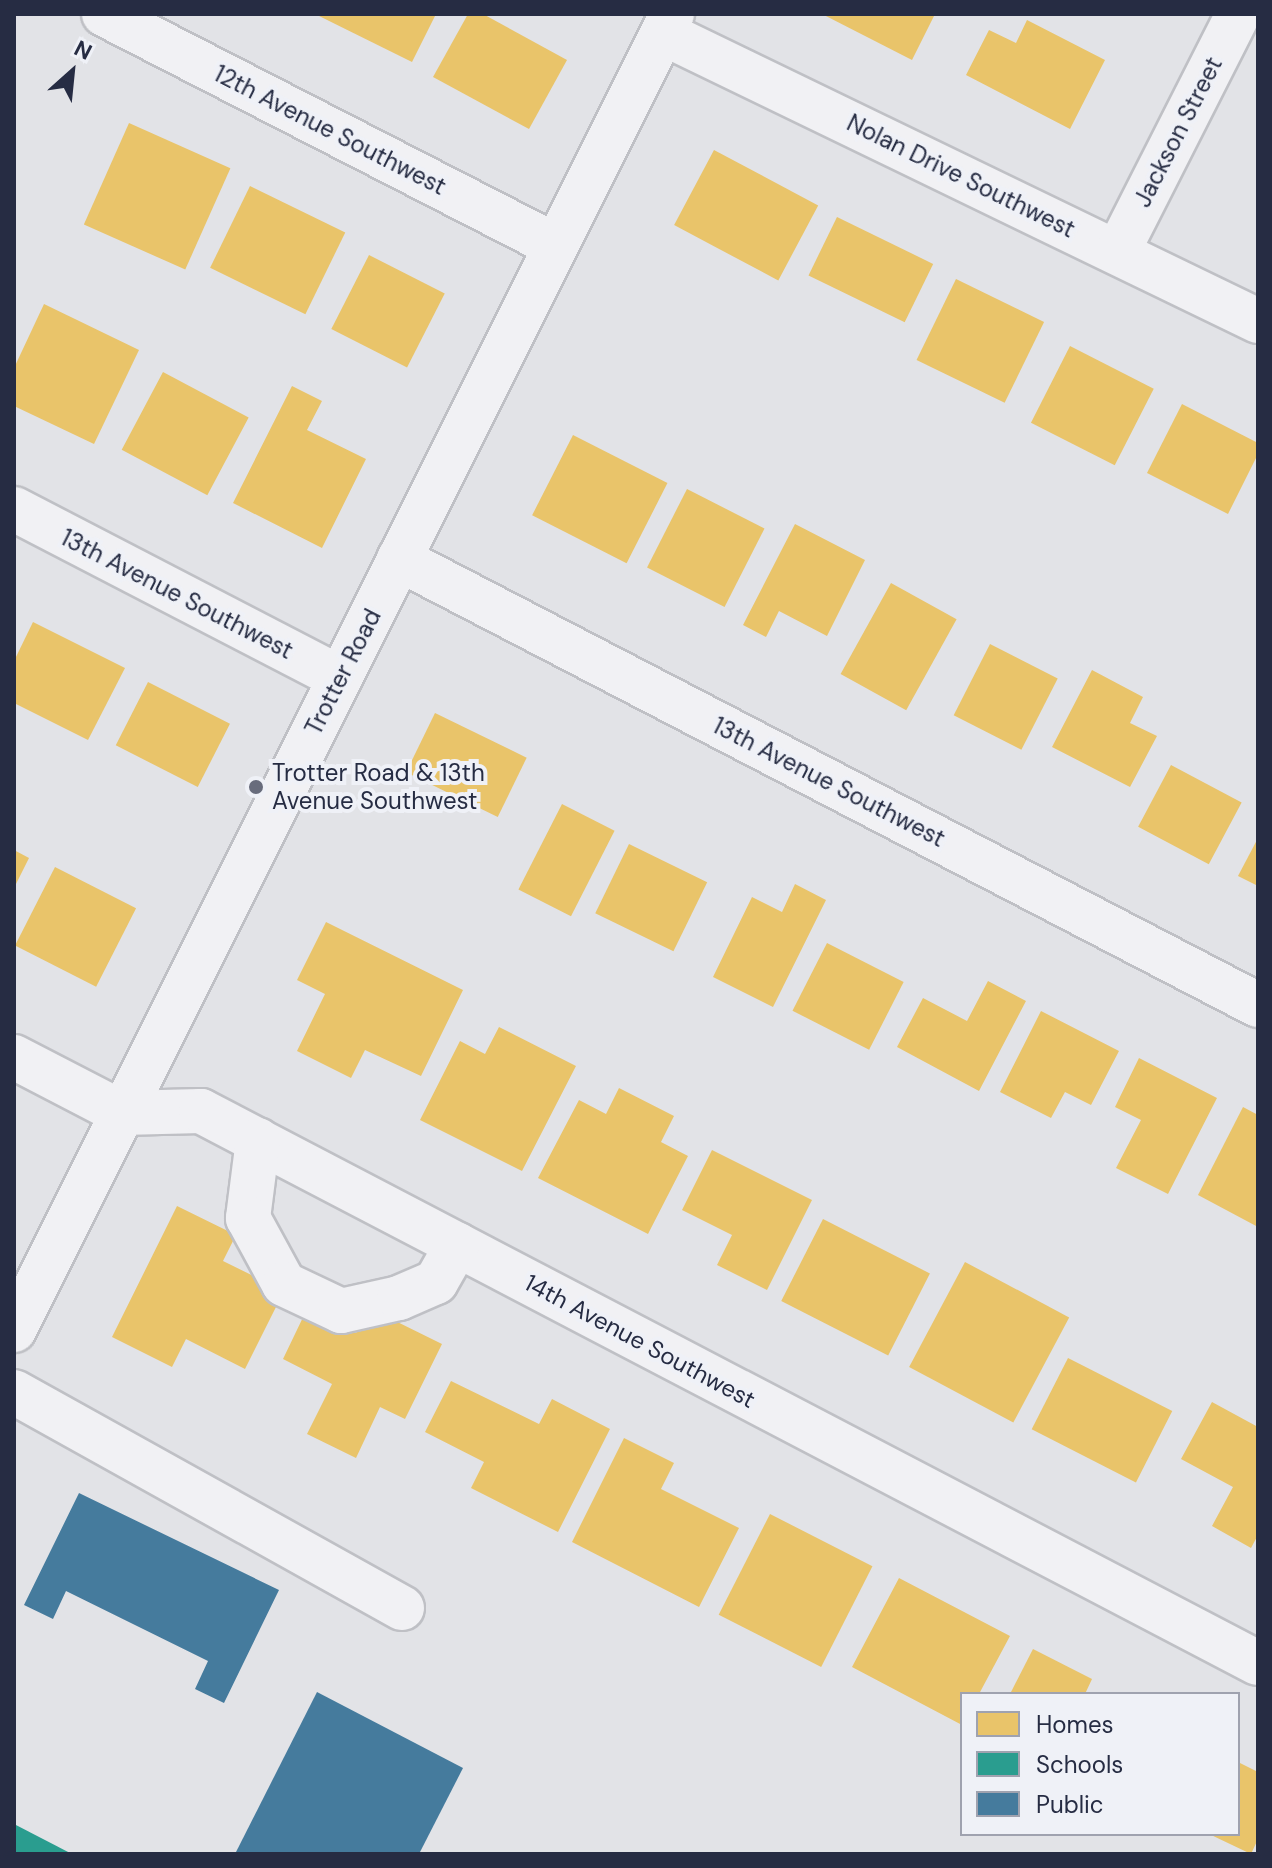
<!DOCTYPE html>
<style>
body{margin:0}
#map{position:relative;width:1272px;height:1868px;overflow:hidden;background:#e2e3e7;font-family:"DM Sans",sans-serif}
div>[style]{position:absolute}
.homes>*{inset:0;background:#e9c46a;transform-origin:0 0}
.schools>*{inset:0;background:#2a9d8f}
.public>*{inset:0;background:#457b9d}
.roads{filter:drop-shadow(2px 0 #bfc0c5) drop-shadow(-2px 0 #bfc0c5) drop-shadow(0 2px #bfc0c5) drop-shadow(0 -2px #bfc0c5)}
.minor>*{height:44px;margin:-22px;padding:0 22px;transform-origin:22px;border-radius:22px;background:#f1f1f4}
.dots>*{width:22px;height:22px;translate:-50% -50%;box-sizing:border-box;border:4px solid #eff1f7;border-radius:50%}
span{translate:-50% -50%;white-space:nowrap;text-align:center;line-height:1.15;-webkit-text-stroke:8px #eff1f7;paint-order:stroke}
.street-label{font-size:24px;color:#262c43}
.poi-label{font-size:24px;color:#262c43}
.left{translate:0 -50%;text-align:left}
.frame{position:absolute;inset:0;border:16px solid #262c43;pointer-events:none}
.legend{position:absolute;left:960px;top:1692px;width:280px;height:144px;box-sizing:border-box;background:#eff1f7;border:2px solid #9fa2af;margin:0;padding:10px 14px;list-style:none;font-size:24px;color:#262c43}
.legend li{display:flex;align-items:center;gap:16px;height:40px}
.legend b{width:40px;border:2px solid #9fa2af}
.north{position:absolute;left:32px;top:32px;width:80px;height:80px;-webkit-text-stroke:6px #eff1f7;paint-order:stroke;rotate:27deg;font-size:22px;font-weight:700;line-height:32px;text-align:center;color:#262c43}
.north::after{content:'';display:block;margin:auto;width:28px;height:36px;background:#262c43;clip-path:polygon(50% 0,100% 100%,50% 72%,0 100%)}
</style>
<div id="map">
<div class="homes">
<i style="clip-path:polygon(315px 14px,436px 14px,412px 62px)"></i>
<i style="clip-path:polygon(468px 14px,483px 14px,567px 60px,529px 129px,433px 77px)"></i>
<i style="clip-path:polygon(822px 14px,935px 14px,912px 60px)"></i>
<i style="clip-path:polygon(1027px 20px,1105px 60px,1070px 129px,966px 75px,989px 30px,1016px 43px)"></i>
<i style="left:129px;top:123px;width:111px;height:111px;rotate:24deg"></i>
<i style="left:714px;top:150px;width:118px;height:85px;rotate:28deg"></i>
<i style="left:250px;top:186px;width:106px;height:91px;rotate:26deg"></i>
<i style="left:837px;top:217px;width:107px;height:65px;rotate:26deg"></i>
<i style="left:369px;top:255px;width:85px;height:83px;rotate:27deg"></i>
<i style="left:956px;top:279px;width:98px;height:90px;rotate:26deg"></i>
<i style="clip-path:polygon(44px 304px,139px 350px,94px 444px,14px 406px,14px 368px)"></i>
<i style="left:1070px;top:346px;width:94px;height:86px;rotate:27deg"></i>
<i style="left:163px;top:372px;width:97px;height:88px;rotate:28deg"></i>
<i style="clip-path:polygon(292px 386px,322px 401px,307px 430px,366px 459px,322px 548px,233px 503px)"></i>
<i style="clip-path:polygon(1182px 404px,1258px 443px,1258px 454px,1228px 514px,1147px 473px)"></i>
<i style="left:573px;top:435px;width:106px;height:90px;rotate:27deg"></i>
<i style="left:687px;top:489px;width:87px;height:88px;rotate:27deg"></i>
<i style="clip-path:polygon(795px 524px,865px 560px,827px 636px,779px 611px,766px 637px,743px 625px)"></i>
<i style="left:891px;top:583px;width:75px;height:104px;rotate:29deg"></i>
<i style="clip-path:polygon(33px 622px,125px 668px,88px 740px,14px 703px,14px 661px)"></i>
<i style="left:990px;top:644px;width:76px;height:80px;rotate:27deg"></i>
<i style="clip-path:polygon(1092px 670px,1143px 697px,1130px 723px,1157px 736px,1130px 787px,1052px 747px)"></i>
<i style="left:148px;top:682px;width:92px;height:71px;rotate:27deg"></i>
<i style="left:435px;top:713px;width:102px;height:66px;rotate:26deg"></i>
<i style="left:1171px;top:765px;width:80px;height:70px;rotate:28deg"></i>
<i style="left:562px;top:804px;width:59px;height:96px;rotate:27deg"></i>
<i style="clip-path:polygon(1258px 838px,1258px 886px,1238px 876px)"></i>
<i style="left:629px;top:844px;width:87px;height:77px;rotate:26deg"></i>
<i style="clip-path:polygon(14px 850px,29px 858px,14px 888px)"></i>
<i style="left:55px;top:867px;width:91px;height:88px;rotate:27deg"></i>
<i style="clip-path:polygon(795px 884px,826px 900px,773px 1007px,713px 977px,752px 897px,782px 912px)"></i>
<i style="clip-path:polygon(326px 922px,463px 990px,421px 1076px,365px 1050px,351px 1078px,297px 1051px,325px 994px,297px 980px)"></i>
<i style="left:827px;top:943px;width:86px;height:76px;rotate:27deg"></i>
<i style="clip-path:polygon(988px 981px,1026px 1001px,979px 1091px,897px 1047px,923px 998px,967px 1021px)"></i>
<i style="clip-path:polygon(1041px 1011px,1119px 1051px,1091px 1105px,1065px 1092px,1051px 1118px,1000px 1092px)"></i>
<i style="clip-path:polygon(499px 1027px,576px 1066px,522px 1171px,420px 1120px,460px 1041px,485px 1054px)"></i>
<i style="clip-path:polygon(1139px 1058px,1217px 1098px,1168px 1194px,1116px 1168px,1141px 1120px,1115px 1107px)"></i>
<i style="clip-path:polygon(619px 1088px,674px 1116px,661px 1142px,688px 1156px,648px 1234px,538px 1178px,579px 1100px,606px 1114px)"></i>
<i style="clip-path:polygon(1243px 1107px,1258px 1115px,1258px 1227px,1198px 1195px)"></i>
<i style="clip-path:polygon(712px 1150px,812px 1200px,767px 1290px,717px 1265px,732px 1235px,682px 1210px)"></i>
<i style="clip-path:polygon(177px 1206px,236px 1235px,223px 1261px,284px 1291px,245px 1369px,186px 1339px,172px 1367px,112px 1337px)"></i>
<i style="left:823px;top:1219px;width:120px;height:92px;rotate:27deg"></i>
<i style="left:965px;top:1262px;width:118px;height:119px;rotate:28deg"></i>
<i style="clip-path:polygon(369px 1308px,442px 1344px,405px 1419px,380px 1407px,356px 1458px,307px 1434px,332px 1384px,283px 1359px,307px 1309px,356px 1333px)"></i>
<i style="left:1068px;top:1358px;width:117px;height:80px;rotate:27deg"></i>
<i style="clip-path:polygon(451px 1381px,539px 1424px,552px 1399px,610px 1429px,558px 1532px,471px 1488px,484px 1462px,425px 1432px)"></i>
<i style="clip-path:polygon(1212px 1402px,1258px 1427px,1258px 1535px,1251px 1548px,1212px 1526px,1233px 1487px,1181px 1459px)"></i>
<i style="clip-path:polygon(624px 1438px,674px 1463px,661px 1489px,739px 1528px,699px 1607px,572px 1542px)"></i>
<i style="left:770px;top:1514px;width:115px;height:113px;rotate:27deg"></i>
<i style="clip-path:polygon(899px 1578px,1010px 1636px,979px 1694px,962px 1694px,962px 1725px,852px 1667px)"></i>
<i style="clip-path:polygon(1033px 1649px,1092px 1679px,1085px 1694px,1010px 1694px)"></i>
<i style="clip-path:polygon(1238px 1762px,1258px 1772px,1258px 1839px,1251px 1854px,1209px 1834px,1238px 1834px)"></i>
</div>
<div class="schools">
<i style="clip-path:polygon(14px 1824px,72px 1854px,14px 1854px)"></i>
</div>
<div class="public">
<i style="clip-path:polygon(79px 1493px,279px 1590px,224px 1703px,195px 1689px,208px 1661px,66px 1591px,53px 1619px,24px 1605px)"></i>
<i style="clip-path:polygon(317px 1692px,463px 1768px,419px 1854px,235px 1854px)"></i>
</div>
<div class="roads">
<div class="minor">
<i style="left:104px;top:14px;width:508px;rotate:27.17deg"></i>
<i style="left:663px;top:33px;width:661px;rotate:25.83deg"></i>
<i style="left:1118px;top:251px;width:266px;rotate:-63.1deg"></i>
<i style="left:14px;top:509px;width:367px;rotate:27.4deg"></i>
<i style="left:399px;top:559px;width:968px;rotate:27.44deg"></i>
<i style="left:14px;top:1057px;width:122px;rotate:27.4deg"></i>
<i style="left:122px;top:1113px;width:79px;rotate:-1.5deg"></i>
<i style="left:201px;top:1111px;width:1192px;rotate:27.58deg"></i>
<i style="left:258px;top:1140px;width:79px;rotate:97.3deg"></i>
<i style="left:248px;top:1218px;width:75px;rotate:61.4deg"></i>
<i style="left:284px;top:1284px;width:63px;rotate:25.3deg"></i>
<i style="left:341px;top:1311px;width:59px;rotate:-12.6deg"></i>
<i style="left:399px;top:1298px;width:40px;rotate:-23.4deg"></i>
<i style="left:436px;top:1282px;width:43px;rotate:-60.4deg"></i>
<i style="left:14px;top:1330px;width:1471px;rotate:-63.43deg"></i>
<i style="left:14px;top:1392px;width:444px;rotate:29.1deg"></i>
</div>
</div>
<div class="dots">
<i style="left:256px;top:787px;background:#686c7c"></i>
</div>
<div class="street-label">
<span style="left:330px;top:130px;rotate:27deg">12th Avenue Southwest</span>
<span style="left:1178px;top:132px;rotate:-63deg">Jackson Street</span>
<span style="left:961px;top:176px;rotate:26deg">Nolan Drive Southwest</span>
<span style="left:177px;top:594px;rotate:27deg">13th Avenue Southwest</span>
<span style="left:343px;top:672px;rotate:-63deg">Trotter Road</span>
<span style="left:829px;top:782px;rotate:27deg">13th Avenue Southwest</span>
<span style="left:640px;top:1341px;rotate:28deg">14th Avenue Southwest</span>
</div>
<div class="poi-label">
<span class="left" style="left:272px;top:787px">Trotter Road &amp; 13th<br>Avenue Southwest</span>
</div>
<div class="frame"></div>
<ul class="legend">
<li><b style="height:22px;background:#e9c46a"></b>Homes</li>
<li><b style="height:22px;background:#2a9d8f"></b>Schools</li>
<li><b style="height:22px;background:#457b9d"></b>Public</li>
</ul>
<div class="north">N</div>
</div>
